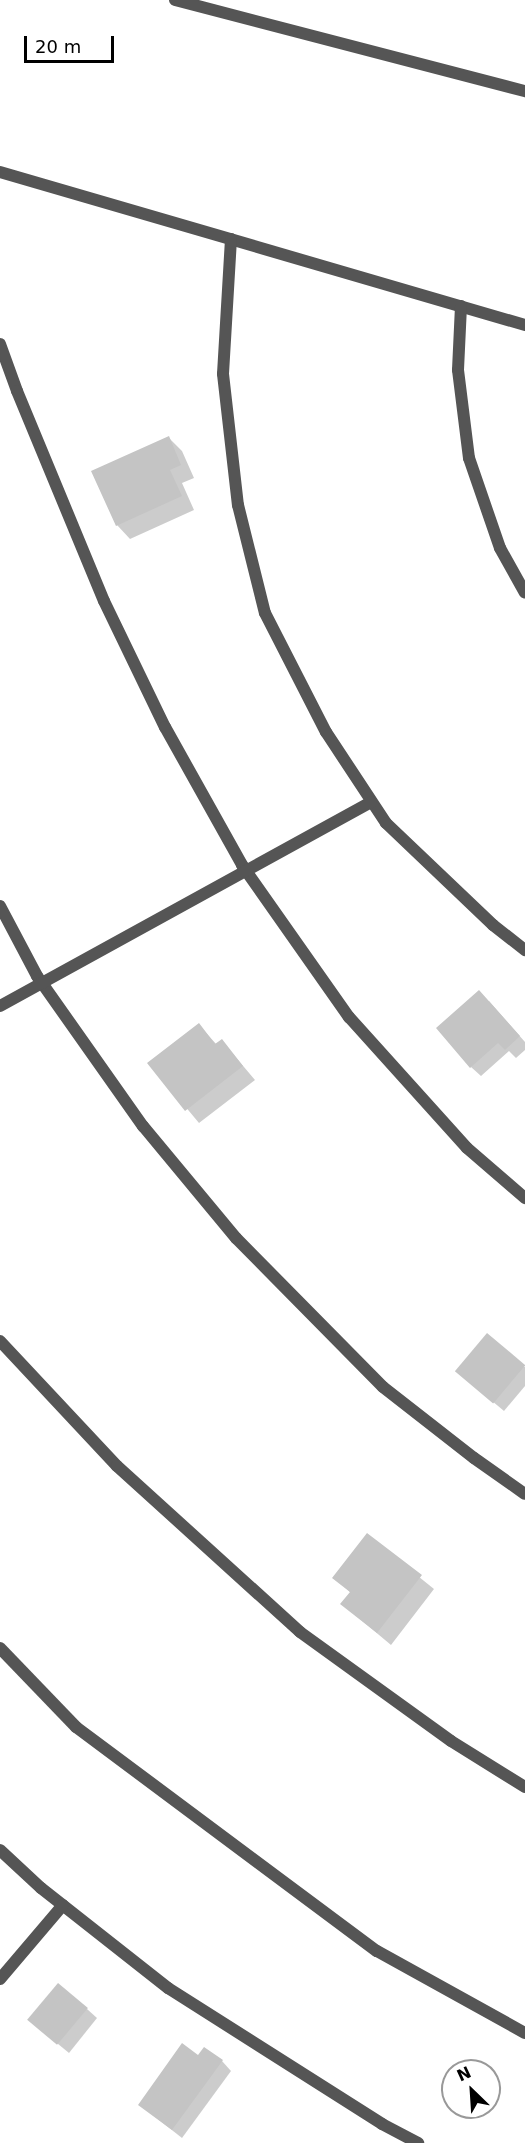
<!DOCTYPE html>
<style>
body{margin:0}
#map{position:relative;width:525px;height:2143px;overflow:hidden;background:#fff;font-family:"DejaVu Sans",sans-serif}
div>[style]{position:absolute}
.shadow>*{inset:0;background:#0003}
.building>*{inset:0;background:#c4c4c4;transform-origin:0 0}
.minor>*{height:12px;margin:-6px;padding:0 6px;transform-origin:6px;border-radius:6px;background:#555}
span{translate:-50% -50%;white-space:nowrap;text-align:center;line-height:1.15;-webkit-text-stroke:5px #fff;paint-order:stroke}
.north{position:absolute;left:441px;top:2059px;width:60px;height:60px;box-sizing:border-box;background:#fff;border:2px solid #999;border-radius:50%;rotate:335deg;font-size:16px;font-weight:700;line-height:24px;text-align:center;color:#000}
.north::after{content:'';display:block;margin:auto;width:21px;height:27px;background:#000;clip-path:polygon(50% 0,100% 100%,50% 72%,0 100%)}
.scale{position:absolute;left:24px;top:36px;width:90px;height:27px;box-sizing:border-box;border:3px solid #000;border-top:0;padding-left:8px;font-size:18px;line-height:21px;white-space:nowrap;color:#000;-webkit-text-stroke:4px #fff;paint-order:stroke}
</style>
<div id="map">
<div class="shadow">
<i style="clip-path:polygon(168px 437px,182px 451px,194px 478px,182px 483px,194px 510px,130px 539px,117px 525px)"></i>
<i style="clip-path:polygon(489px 1001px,525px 1042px,525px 1050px,516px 1058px,509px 1051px,481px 1076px,471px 1067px)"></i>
<i style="clip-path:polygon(199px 1025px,217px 1045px,222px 1041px,255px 1080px,199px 1123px,149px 1063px)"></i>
<i style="clip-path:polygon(487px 1335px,525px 1367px,525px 1386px,504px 1411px,467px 1380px)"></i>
<i style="clip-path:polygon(367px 1535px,434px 1589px,391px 1645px,342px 1604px,351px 1593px,334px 1577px)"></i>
<i style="clip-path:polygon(87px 2009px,97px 2018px,69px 2053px,30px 2021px)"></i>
<i style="clip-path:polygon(198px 2057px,222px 2061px,231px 2071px,182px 2138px,140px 2105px)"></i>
</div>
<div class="building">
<i style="clip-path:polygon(169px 436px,181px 465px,170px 470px,182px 496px,116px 526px,91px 471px)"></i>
<i style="clip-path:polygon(479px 990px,520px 1036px,505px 1050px,498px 1043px,470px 1068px,436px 1028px)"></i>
<i style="clip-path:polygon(199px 1023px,215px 1044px,222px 1039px,243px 1066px,185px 1111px,147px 1063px)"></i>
<i style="left:487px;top:1333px;width:50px;height:50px;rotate:40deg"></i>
<i style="clip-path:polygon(367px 1533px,422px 1575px,377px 1633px,340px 1604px,350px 1592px,332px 1578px)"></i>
<i style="left:58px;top:1983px;width:39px;height:48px;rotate:40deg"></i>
<i style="clip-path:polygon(182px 2043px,198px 2055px,204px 2047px,223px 2060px,172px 2130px,138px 2105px)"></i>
</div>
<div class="minor">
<i style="left:175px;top:0;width:362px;rotate:14.6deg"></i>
<i style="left:0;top:172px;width:547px;rotate:16.25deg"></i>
<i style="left:231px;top:239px;width:135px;rotate:93.4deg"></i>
<i style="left:223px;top:374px;width:132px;rotate:83.5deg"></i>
<i style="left:238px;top:505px;width:111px;rotate:76deg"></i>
<i style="left:265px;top:613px;width:134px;rotate:62.9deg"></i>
<i style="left:326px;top:732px;width:109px;rotate:56.6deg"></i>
<i style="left:386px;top:823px;width:148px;rotate:43.6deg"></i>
<i style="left:493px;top:925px;width:41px;rotate:38deg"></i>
<i style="left:461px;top:306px;width:64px;rotate:92.7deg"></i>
<i style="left:458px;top:370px;width:89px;rotate:82.9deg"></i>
<i style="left:469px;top:458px;width:95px;rotate:71deg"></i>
<i style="left:500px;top:548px;width:51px;rotate:60.9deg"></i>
<i style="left:0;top:344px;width:50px;rotate:70.1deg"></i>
<i style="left:17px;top:391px;width:227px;rotate:67.5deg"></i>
<i style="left:104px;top:601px;width:140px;rotate:64.2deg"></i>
<i style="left:165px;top:727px;width:158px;rotate:60.8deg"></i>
<i style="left:242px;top:865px;width:186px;rotate:54.9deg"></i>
<i style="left:349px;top:1017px;width:176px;rotate:48deg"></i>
<i style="left:467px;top:1148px;width:77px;rotate:40.8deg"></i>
<i style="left:0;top:906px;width:79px;rotate:62.1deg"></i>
<i style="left:37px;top:976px;width:184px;rotate:54.8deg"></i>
<i style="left:143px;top:1126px;width:146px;rotate:50.3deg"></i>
<i style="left:236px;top:1238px;width:209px;rotate:45.4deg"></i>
<i style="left:383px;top:1387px;width:115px;rotate:38deg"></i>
<i style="left:474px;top:1458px;width:62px;rotate:35.2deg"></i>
<i style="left:0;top:1006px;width:423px;rotate:-28.8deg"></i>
<i style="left:0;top:1341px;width:171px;rotate:46.9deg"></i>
<i style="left:117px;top:1466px;width:247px;rotate:42.2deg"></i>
<i style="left:300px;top:1632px;width:186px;rotate:35.8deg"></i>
<i style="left:451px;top:1741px;width:87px;rotate:31.9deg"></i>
<i style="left:0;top:1648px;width:110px;rotate:46.1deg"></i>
<i style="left:76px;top:1727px;width:375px;rotate:36.7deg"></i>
<i style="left:377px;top:1951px;width:169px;rotate:29deg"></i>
<i style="left:0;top:1850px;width:56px;rotate:42.8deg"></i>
<i style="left:41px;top:1888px;width:162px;rotate:38.2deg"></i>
<i style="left:168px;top:1988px;width:254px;rotate:32.4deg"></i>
<i style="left:382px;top:2124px;width:41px;rotate:27.8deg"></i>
<i style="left:0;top:1979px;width:97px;rotate:-49.6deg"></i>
</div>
<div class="north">N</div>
<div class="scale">20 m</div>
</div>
